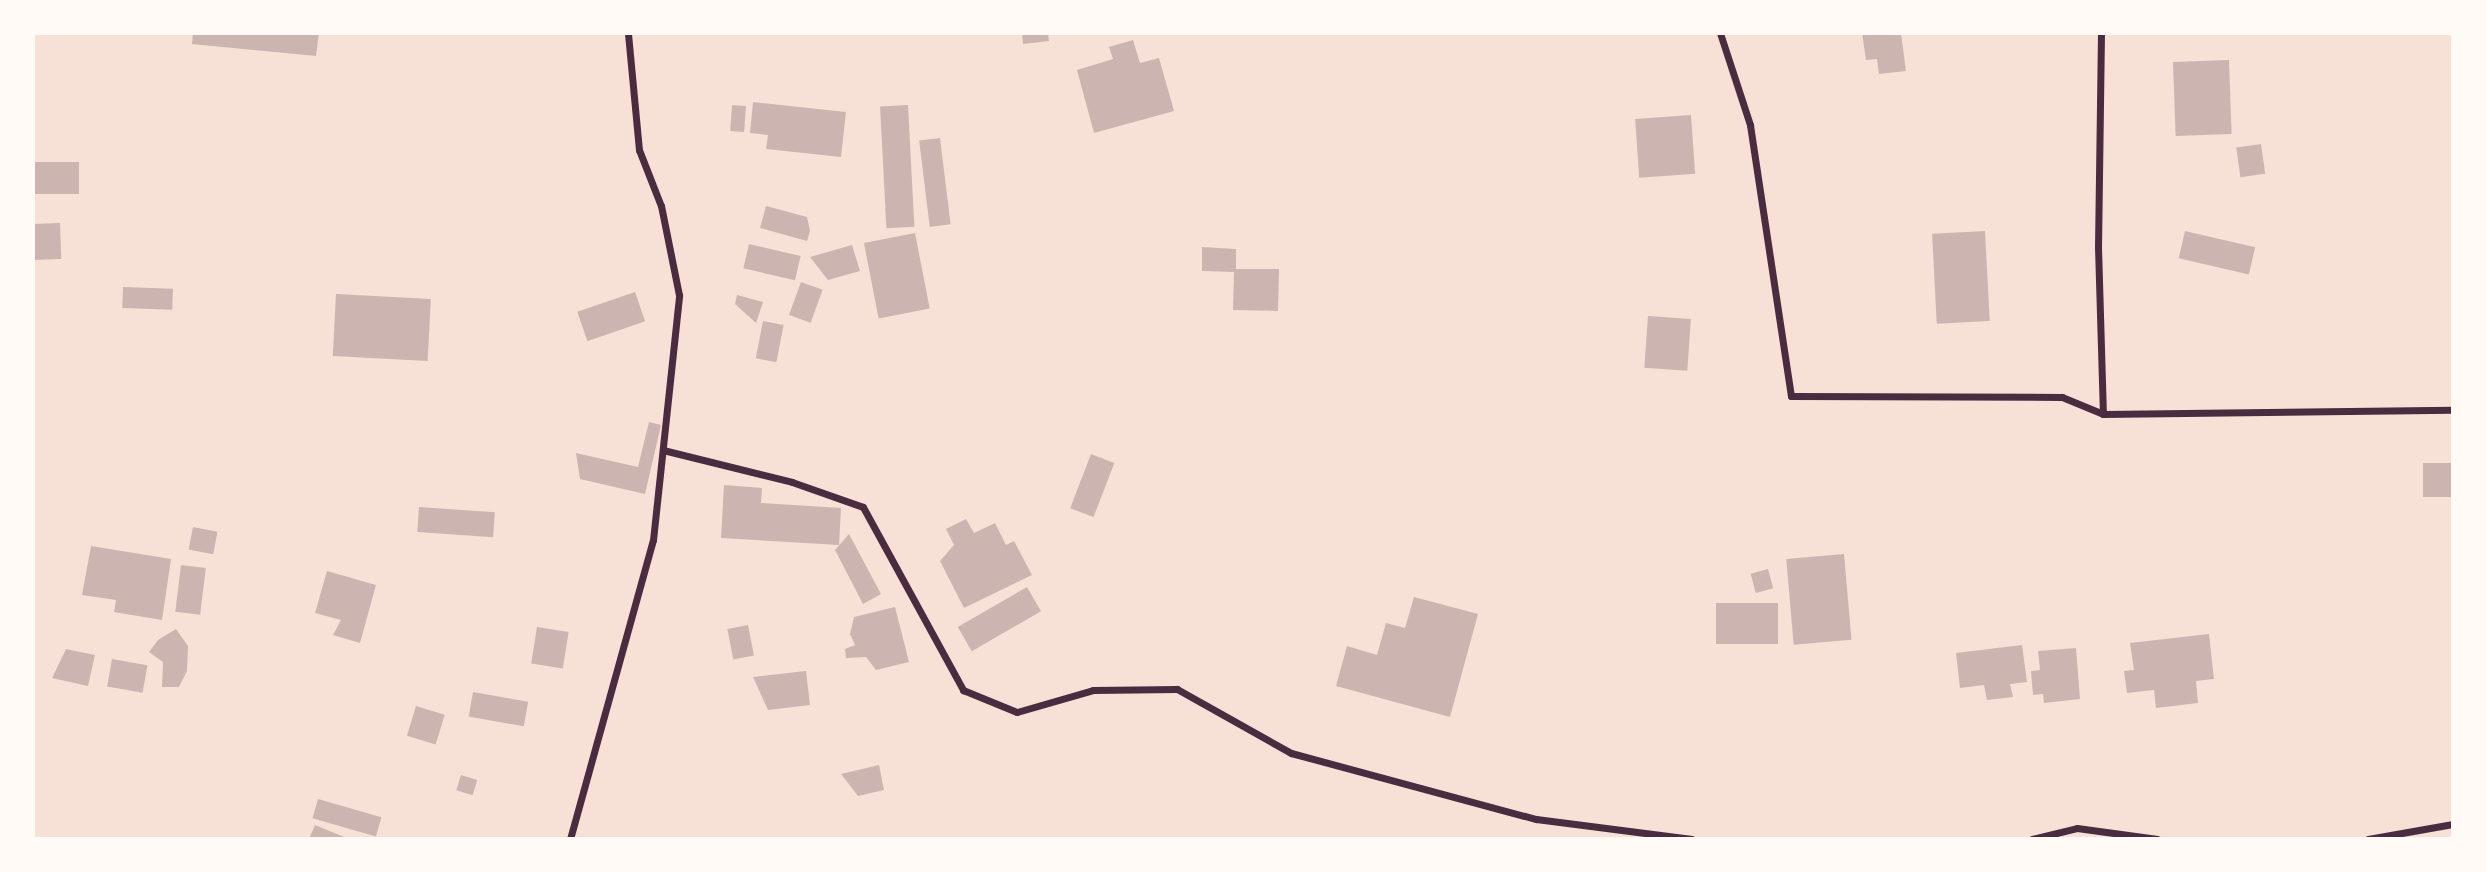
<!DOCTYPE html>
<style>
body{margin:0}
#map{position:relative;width:2486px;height:872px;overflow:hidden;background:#f7e1d7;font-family:"DM Sans",sans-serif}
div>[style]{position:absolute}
.building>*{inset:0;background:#ccb4b1;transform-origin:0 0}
.minor>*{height:7px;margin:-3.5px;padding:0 3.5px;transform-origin:3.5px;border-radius:3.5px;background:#4a2c40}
span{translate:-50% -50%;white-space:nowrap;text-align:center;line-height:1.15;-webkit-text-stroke:5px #fffaf5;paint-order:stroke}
.frame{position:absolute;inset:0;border:35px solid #fffaf5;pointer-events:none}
</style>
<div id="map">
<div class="building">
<i style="clip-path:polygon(193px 33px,319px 33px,316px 56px,192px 44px)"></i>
<i style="clip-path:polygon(1022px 33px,1048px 33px,1049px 41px,1023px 44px)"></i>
<i style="clip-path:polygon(1862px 33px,1901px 33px,1906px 71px,1879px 74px,1877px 59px,1866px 60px)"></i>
<i style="clip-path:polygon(1133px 40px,1140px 63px,1159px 58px,1174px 111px,1094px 133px,1077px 70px,1113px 59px,1109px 47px)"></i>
<i style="left:2229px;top:60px;width:74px;height:56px;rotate:88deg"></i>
<i style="clip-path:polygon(753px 102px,846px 112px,841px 157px,766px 149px,768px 135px,750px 133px)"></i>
<i style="left:732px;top:105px;width:14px;height:26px;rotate:4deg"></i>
<i style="left:908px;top:105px;width:122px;height:28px;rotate:87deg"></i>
<i style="left:1691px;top:115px;width:59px;height:56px;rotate:86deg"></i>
<i style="left:940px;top:138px;width:87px;height:21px;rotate:83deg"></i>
<i style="left:2261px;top:144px;width:30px;height:25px;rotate:82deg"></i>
<i style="left:79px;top:162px;width:32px;height:46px;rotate:90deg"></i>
<i style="clip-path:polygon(766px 206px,807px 217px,810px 231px,807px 241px,760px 228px)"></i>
<i style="left:60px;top:223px;width:36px;height:27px;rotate:88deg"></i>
<i style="left:1985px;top:231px;width:90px;height:53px;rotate:87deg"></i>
<i style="left:2185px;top:231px;width:72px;height:28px;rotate:13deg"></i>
<i style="left:915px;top:233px;width:77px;height:52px;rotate:79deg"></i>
<i style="left:749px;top:244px;width:53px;height:25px;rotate:13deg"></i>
<i style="clip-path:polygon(852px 245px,860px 271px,828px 280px,810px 257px)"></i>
<i style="clip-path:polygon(1202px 247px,1236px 249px,1236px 269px,1279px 269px,1278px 311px,1233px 310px,1234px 272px,1202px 271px)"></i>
<i style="left:801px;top:282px;width:23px;height:35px;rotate:20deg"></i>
<i style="left:123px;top:287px;width:50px;height:21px;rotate:2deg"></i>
<i style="left:635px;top:292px;width:31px;height:61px;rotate:71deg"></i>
<i style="left:336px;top:294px;width:95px;height:62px;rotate:3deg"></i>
<i style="clip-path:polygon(737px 295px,763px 302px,756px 323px,735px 304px)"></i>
<i style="left:1648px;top:316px;width:43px;height:52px;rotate:4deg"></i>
<i style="left:763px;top:321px;width:21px;height:38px;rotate:11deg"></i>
<i style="clip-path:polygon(649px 422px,661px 425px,645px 494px,580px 479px,576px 453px,638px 467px)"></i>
<i style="left:1091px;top:454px;width:25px;height:58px;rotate:21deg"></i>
<i style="left:2453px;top:463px;width:34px;height:30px;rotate:90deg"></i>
<i style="clip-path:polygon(724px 485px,762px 488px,761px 503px,841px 508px,839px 545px,721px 538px)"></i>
<i style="left:419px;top:507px;width:76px;height:25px;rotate:4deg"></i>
<i style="clip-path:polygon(966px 519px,974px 533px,995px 523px,1006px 545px,1014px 541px,1032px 575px,964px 608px,940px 561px,954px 545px,946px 529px)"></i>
<i style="left:193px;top:527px;width:25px;height:23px;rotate:11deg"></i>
<i style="clip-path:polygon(849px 534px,881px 594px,863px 604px,835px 550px)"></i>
<i style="clip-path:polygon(91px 546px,171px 559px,162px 620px,114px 612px,116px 600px,82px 595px)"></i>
<i style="left:1844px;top:554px;width:86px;height:58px;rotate:85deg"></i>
<i style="left:181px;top:565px;width:25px;height:47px;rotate:7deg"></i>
<i style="left:1768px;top:569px;width:20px;height:18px;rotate:75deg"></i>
<i style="clip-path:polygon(327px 571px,376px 585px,360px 643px,333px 635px,341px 620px,315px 613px)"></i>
<i style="left:1027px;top:587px;width:28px;height:80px;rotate:60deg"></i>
<i style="clip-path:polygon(1414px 597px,1478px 614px,1450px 717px,1336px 686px,1347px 646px,1377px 655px,1386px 623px,1405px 628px)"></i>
<i style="left:1716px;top:603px;width:62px;height:41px"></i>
<i style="clip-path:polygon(895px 607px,909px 662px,876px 670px,866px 657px,846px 658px,845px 649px,855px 645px,850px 634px,854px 617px)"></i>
<i style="left:748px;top:625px;width:31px;height:21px;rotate:79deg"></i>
<i style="left:537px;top:627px;width:32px;height:37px;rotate:9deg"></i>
<i style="clip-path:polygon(176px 629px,188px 646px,187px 671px,179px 687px,162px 687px,163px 662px,149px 652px,158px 640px)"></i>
<i style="clip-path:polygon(2209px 634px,2214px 679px,2196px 681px,2198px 703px,2156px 708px,2154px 690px,2127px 693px,2124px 671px,2134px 670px,2130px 643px)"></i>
<i style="clip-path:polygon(2022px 645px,2027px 682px,2010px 684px,2013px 697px,1987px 700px,1984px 685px,1960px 688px,1956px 653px)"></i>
<i style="clip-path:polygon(2076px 648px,2080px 699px,2044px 703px,2043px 694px,2033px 695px,2031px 671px,2040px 670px,2038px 651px)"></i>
<i style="clip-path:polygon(66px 649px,95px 655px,88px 686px,52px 678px)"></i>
<i style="left:112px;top:659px;width:36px;height:28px;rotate:10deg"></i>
<i style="clip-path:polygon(806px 671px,810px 705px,768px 710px,753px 677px)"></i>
<i style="left:473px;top:692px;width:56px;height:25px;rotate:10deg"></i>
<i style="left:416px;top:706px;width:30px;height:31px;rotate:17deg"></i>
<i style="clip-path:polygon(879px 765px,884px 790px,858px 796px,841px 774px)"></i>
<i style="left:461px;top:775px;width:17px;height:16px;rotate:17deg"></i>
<i style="left:318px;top:799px;width:66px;height:20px;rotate:16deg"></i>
<i style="clip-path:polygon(315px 825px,349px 839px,309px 839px)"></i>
</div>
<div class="minor">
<i style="left:1720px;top:33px;width:97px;rotate:71.9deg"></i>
<i style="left:1750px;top:125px;width:274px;rotate:81.4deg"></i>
<i style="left:1791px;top:396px;width:271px;rotate:0.2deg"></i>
<i style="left:2062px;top:397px;width:44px;rotate:22.5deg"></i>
<i style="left:2103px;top:414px;width:350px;rotate:-0.7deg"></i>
<i style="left:2101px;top:33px;width:214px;rotate:90.8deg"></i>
<i style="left:2098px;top:247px;width:167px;rotate:88.3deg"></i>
<i style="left:663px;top:450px;width:133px;rotate:13.9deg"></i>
<i style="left:792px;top:482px;width:75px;rotate:19.4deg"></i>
<i style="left:863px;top:507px;width:209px;rotate:61.3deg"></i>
<i style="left:963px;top:690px;width:58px;rotate:22.2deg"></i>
<i style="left:1017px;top:712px;width:79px;rotate:-16.1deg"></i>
<i style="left:1093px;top:690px;width:84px;rotate:-0.7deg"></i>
<i style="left:1177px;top:689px;width:131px;rotate:29.3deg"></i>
<i style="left:1291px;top:753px;width:254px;rotate:15.1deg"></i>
<i style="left:1536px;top:819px;width:157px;rotate:7.3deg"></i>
<i style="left:570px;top:839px;width:310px;rotate:-74.5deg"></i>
<i style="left:653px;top:540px;width:246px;rotate:-83.9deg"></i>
<i style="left:679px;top:295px;width:91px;rotate:-101.4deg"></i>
<i style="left:661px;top:206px;width:60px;rotate:-111.4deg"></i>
<i style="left:639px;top:150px;width:118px;rotate:-95.4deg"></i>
<i style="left:2032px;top:839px;width:46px;rotate:-13.7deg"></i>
<i style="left:2077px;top:828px;width:81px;rotate:7.8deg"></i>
<i style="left:2368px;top:839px;width:86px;rotate:-10deg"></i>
</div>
<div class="frame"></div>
</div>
